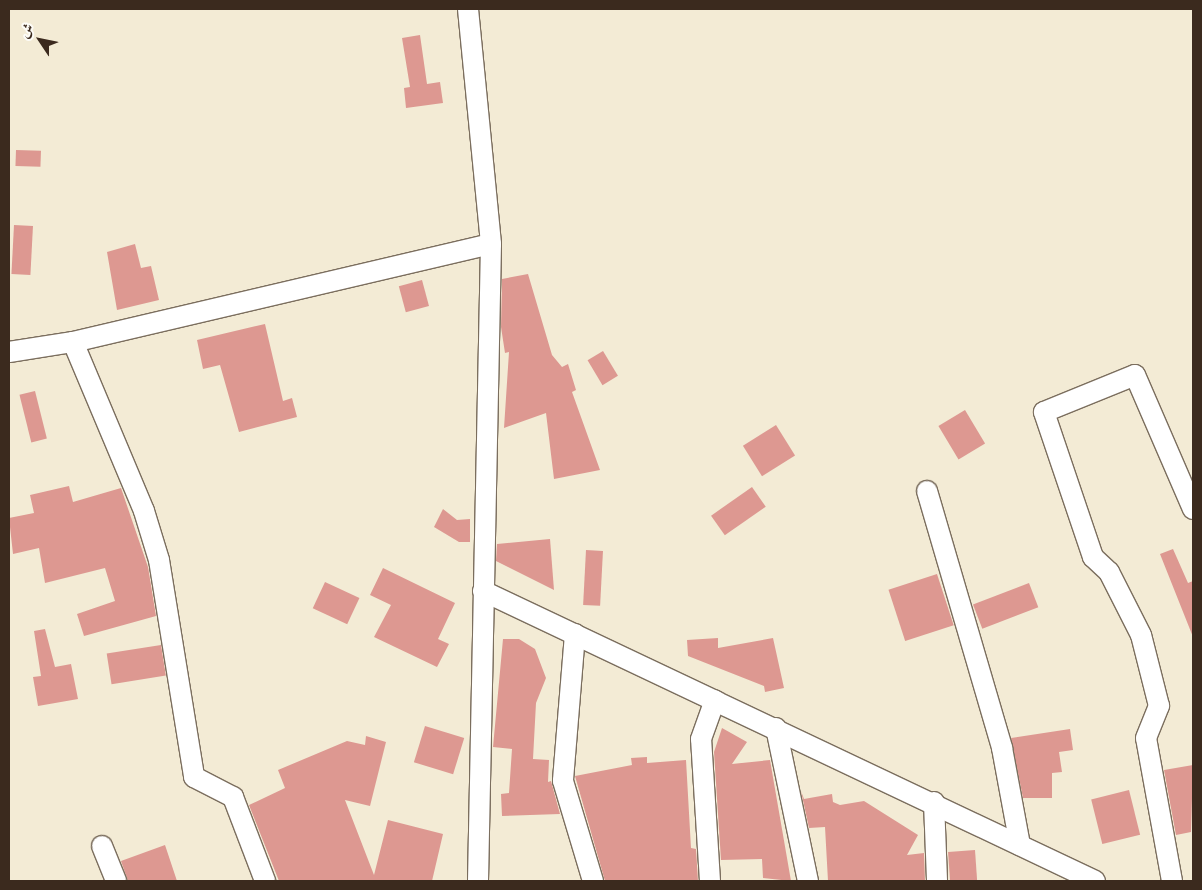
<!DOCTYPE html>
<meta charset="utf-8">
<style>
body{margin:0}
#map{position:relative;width:1202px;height:890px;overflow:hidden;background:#f3ebd5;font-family:Vollkorn,Amiri,serif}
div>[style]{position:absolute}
.building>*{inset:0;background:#dd9891;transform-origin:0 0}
.roads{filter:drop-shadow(1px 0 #7b6e5e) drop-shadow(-1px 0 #7b6e5e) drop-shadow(0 1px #7b6e5e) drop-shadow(0 -1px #7b6e5e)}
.minor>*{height:20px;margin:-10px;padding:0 10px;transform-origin:10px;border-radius:10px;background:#fff}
span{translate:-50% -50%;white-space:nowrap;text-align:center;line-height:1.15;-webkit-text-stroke:4px #fdfcf7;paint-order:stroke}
.frame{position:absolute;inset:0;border:10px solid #3b2a1e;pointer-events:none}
.north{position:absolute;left:15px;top:15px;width:50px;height:50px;-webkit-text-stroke:4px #fdfcf7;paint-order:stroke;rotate:304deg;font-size:14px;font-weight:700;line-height:20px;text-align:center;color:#3b2a1e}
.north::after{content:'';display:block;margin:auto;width:18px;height:22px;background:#3b2a1e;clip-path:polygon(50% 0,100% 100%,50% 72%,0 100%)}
</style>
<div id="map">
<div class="building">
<i style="clip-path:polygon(420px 35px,427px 84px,440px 82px,443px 103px,406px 108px,404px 88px,410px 87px,402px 38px)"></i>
<i style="left:16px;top:150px;width:25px;height:16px;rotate:2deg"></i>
<i style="left:14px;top:225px;width:19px;height:49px;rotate:3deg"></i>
<i style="clip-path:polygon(135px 244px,141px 268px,151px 266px,159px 300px,117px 310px,107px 252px)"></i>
<i style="clip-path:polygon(528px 274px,552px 355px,562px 367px,568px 364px,576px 390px,572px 392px,600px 470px,554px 479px,546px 413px,504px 428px,509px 352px,505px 353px,501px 327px,502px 279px)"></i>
<i style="left:422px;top:280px;width:27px;height:24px;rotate:75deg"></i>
<i style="clip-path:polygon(265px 324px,283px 401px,292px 398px,297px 417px,239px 432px,220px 365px,203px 369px,197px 340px)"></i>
<i style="left:603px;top:351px;width:29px;height:18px;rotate:59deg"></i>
<i style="left:35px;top:391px;width:49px;height:16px;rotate:76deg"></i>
<i style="left:965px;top:410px;width:39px;height:31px;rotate:59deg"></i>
<i style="left:776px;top:425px;width:36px;height:39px;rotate:58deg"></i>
<i style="clip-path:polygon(69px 486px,73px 502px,121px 488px,148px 567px,156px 616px,84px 636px,77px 614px,115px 601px,105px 568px,45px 583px,39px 548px,13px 554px,9px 518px,34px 513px,30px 495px)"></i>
<i style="left:752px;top:487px;width:24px;height:50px;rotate:55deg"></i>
<i style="clip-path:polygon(443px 509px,457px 520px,470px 519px,470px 542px,459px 542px,434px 527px)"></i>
<i style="clip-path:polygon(550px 539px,554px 590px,496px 561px,497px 544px)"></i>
<i style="clip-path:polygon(1173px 549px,1188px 583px,1193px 581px,1193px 637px,1160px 554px)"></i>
<i style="left:586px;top:550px;width:17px;height:55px;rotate:3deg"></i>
<i style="clip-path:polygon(383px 568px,455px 603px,438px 639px,449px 644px,437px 667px,374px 637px,391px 605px,370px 595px)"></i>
<i style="left:937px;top:574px;width:54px;height:51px;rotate:72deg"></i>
<i style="left:325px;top:582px;width:38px;height:29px;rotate:25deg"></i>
<i style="left:1029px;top:583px;width:26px;height:60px;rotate:69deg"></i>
<i style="clip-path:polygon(45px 629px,55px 667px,71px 664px,78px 699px,38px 706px,33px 677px,41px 676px,34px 631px)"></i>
<i style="clip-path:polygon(718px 638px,718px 648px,773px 638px,784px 688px,765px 692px,764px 686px,688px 656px,687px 640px)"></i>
<i style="clip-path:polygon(503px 639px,519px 639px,535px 649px,546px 678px,536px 703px,533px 759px,549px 760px,548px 782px,551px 781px,560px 814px,502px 816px,501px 794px,509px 793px,512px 749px,493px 747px)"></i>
<i style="left:161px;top:645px;width:31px;height:55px;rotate:81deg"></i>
<i style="left:425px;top:726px;width:41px;height:38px;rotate:17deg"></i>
<i style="clip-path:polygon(722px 728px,747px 742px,732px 764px,770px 760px,791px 881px,763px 878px,762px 859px,721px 860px,714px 752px)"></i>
<i style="clip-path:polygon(1070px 729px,1073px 750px,1059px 752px,1062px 772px,1052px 773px,1052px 798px,1023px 798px,1011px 738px)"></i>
<i style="clip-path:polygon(366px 736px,386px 742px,370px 806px,345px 800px,374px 875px,388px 820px,443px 834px,432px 881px,279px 881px,249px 805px,285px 788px,278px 770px,347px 741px,365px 745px)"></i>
<i style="clip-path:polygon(647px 757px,647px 763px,686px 760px,691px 848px,696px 849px,698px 881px,605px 881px,575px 776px,632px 765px,631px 758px)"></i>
<i style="clip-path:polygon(1193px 765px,1191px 832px,1176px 835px,1164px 770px)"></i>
<i style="left:1129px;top:790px;width:46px;height:39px;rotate:76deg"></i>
<i style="clip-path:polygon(801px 791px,804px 799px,832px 794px,833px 802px,840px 805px,864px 801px,918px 835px,907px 855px,924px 853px,925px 881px,828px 881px,825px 827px,809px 828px)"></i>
<i style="clip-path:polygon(165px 845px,177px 881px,128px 881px,121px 861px)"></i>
<i style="left:975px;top:850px;width:31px;height:27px;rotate:86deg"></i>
</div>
<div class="roads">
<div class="minor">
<i style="left:468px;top:9px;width:236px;rotate:84.4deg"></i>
<i style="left:491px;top:244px;width:637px;rotate:91.17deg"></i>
<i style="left:73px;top:342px;width:183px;rotate:67.2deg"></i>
<i style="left:144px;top:511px;width:51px;rotate:73deg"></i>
<i style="left:159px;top:560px;width:220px;rotate:80.8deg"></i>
<i style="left:194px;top:777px;width:44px;rotate:27.1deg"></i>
<i style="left:233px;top:797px;width:90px;rotate:69.1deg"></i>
<i style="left:9px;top:352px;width:65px;rotate:-8.9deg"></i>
<i style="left:73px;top:342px;width:429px;rotate:-13.2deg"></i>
<i style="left:927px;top:491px;width:268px;rotate:73.7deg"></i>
<i style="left:1002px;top:748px;width:99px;rotate:79.5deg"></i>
<i style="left:483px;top:591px;width:677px;rotate:25.35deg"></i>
<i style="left:575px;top:634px;width:147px;rotate:94.7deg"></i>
<i style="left:563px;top:781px;width:104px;rotate:73.3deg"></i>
<i style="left:776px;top:728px;width:156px;rotate:78.2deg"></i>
<i style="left:934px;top:802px;width:79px;rotate:87.8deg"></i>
<i style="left:102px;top:846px;width:38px;rotate:68deg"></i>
<i style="left:710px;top:881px;width:142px;rotate:-93.6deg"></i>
<i style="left:701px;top:739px;width:41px;rotate:-70.3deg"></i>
<i style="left:1172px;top:881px;width:145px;rotate:-100.3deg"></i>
<i style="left:1146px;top:738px;width:35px;rotate:-68deg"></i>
<i style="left:1159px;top:706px;width:73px;rotate:-104.2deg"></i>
<i style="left:1141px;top:635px;width:71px;rotate:-116.9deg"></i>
<i style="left:1109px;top:572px;width:22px;rotate:-137deg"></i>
<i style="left:1093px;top:557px;width:153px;rotate:-108.7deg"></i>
<i style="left:1044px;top:412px;width:98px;rotate:-22.1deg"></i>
<i style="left:1135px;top:375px;width:146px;rotate:66.6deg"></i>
</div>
</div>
<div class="frame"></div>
<div class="north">ش</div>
</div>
